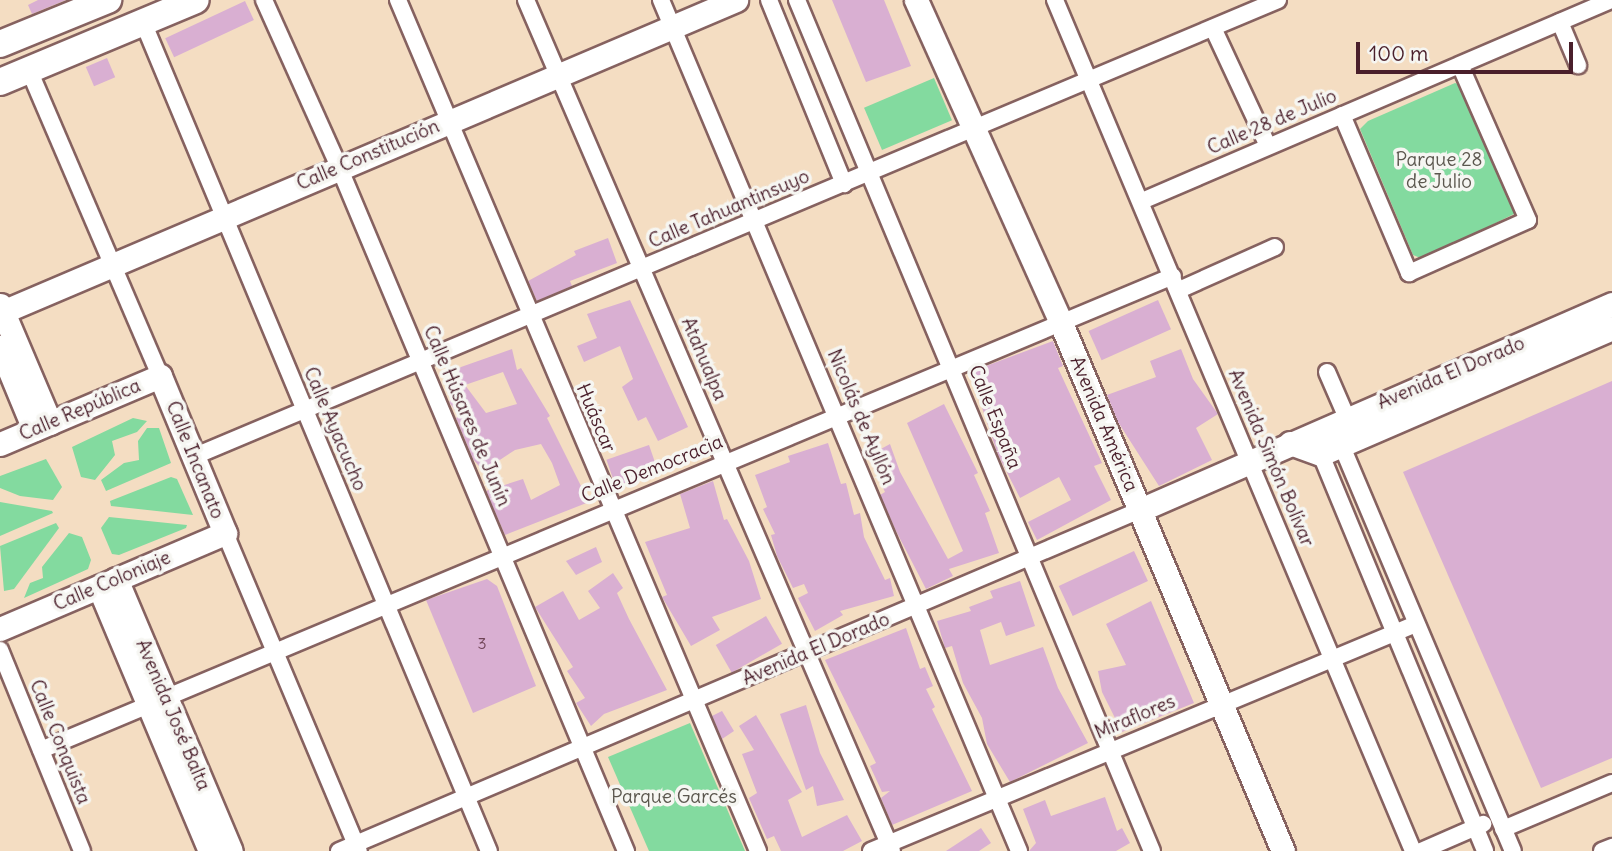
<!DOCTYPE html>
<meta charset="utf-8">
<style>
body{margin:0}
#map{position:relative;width:1612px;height:851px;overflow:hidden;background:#f4ddc2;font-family:Delius,sans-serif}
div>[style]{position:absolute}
.green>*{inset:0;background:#83da9f;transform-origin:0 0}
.building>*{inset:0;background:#d9afd2;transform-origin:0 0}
.roads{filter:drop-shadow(2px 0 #866260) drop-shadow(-2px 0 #866260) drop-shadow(0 2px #866260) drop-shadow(0 -2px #866260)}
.street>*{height:16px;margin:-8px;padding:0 8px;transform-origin:8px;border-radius:8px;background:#fff}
.secondary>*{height:23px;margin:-11.5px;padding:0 11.5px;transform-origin:11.5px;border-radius:11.5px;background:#fff}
.primary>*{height:26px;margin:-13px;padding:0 13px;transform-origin:13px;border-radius:13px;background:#fff}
span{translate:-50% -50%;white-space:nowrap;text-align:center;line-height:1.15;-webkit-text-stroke:7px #f6f6f2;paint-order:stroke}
.number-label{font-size:16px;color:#6e4355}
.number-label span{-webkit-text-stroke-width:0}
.street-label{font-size:19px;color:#4a1f2b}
.park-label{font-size:19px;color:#5b574e}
.scale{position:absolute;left:1356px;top:42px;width:217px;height:32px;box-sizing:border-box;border:4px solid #4a1f2b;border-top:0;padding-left:9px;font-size:21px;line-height:24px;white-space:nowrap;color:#4a1f2b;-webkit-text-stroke:5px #f6f6f2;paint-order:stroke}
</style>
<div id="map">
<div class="green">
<i style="left:934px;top:78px;width:46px;height:76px;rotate:67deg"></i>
<i style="clip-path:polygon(1455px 83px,1463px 86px,1516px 213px,1423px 259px,1413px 255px,1360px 129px,1368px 121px)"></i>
<i style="clip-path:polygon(133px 418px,147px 421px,137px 432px,112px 441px,115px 455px,95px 480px,81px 477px,72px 447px)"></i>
<i style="clip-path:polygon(147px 428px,159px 428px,171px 463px,106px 491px,101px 480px,124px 463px,139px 460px,138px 441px)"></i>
<i style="clip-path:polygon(46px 459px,62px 487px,53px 500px,20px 496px,0 488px,0 476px)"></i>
<i style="clip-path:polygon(171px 477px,177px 479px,193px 515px,111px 506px,110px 501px)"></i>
<i style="clip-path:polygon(0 502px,52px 511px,53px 513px,0 536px)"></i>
<i style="clip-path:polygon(109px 517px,187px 525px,186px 528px,119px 555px,112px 554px,101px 528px)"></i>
<i style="clip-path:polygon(56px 523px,59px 528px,14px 589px,4px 591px,0 546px)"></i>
<i style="clip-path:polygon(69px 533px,82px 537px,91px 560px,88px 569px,24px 598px,30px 583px,43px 578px,42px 567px)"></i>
<i style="clip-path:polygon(690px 723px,745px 851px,649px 851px,608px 757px)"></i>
</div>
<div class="building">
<i style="clip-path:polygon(38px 0,66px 0,32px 14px,28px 5px)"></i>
<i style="clip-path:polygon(832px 0,884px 0,911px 66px,866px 82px)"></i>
<i style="left:245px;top:1px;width:21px;height:88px;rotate:65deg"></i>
<i style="left:107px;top:58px;width:21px;height:23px;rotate:67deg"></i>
<i style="clip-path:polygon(608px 238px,617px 263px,570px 281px,572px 286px,537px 301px,528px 281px,576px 255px,574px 251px)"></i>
<i style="clip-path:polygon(630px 300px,688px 427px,658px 441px,646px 417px,638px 421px,622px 387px,633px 379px,620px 346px,584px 362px,577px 346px,597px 338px,587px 314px)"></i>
<i style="left:1158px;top:300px;width:32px;height:76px;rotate:66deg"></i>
<i style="clip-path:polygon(1053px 341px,1063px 366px,1058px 368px,1102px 463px,1094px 466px,1111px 500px,1037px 540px,1028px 522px,1071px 500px,1059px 477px,1020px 498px,998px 455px,970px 372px)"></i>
<i style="clip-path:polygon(evenodd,512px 349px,517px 370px,521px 368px,550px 416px,547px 418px,589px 502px,505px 535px,486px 491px,523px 479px,531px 500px,560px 485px,552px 463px,541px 444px,515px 450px,483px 471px,473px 459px,456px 418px,459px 416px,449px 402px,452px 399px,444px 373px,512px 349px,503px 372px,517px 404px,486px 413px,465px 385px,503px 372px)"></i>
<i style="clip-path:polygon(1181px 349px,1193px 379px,1218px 414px,1196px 428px,1212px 460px,1159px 486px,1118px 422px,1107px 395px,1156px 377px,1150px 361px)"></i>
<i style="clip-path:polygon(1612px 381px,1612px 758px,1541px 788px,1403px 472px)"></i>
<i style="clip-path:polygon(944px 404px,978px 473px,974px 475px,990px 511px,985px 513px,999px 553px,949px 569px,953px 576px,926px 589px,896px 531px,880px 495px,885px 492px,868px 456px,890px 444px,900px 472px,948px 559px,963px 551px,907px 423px)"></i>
<i style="clip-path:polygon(828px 443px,841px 484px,846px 483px,854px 515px,860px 513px,864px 537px,885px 580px,890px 578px,894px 596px,840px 611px,843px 615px,815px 631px,798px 598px,808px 593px,804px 584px,793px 588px,777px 556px,771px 535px,775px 534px,763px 509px,767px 507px,755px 475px,790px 462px,788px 456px)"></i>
<i style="left:649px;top:445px;width:28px;height:45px;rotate:71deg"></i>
<i style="clip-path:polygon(713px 481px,724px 520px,727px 519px,749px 561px,761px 599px,712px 617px,720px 630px,691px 646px,662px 597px,667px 595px,645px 542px,690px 528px,680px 494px)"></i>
<i style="clip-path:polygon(596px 547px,602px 562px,576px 575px,566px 561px)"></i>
<i style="left:1134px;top:551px;width:33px;height:83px;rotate:65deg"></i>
<i style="clip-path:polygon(613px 573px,623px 588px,617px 593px,629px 619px,667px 690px,604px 714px,591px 726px,576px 703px,585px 698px,567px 671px,573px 667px,535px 607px,563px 591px,579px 620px,600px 608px,588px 591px)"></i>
<i style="clip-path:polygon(487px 579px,497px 586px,536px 686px,473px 713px,426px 600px)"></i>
<i style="clip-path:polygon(1020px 581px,1035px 626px,1006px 636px,1001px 622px,980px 630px,990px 665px,1043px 647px,1058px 688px,1088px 743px,1010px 782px,987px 744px,982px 718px,963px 683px,952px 646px,945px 648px,937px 621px,971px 611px,969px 607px,993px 598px,990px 591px)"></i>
<i style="clip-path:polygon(1151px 601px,1194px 703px,1122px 732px,1102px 692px,1098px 671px,1126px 665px,1106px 624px)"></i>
<i style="left:766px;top:616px;width:32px;height:58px;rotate:60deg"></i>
<i style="clip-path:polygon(906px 628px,920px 669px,925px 667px,933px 686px,926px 689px,935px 707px,932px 709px,972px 791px,892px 825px,881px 798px,890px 791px,882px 792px,870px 766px,876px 763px,825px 660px)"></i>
<i style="clip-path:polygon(806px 705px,820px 753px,844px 800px,817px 806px,813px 786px,806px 790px,780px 714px)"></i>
<i style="clip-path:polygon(722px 711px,734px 731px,722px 739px,712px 716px)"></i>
<i style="clip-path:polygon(756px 715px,802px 792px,788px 800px,802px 837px,847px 815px,862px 841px,843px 851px,781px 851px,774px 836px,767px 839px,749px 798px,757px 793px,742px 754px,754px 750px,739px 726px)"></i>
<i style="clip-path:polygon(1105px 797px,1117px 831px,1122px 828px,1130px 843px,1116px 851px,1029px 851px,1036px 843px,1023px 809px,1045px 800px,1051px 816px)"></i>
<i style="clip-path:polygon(981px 828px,991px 843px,979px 851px,946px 851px)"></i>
</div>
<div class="roads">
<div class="street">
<i style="left:264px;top:0;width:183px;rotate:65.8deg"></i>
<i style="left:339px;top:167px;width:742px;rotate:67.24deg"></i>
<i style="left:398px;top:0;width:924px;rotate:67.07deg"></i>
<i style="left:526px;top:0;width:926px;rotate:66.73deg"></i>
<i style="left:661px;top:0;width:923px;rotate:67.18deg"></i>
<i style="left:769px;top:0;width:199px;rotate:67.8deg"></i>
<i style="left:797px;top:0;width:922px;rotate:67.36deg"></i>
<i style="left:1055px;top:0;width:923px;rotate:67.18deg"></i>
<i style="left:143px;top:22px;width:898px;rotate:67.35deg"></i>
<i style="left:1560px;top:22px;width:47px;rotate:67.3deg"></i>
<i style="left:1213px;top:28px;width:130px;rotate:65deg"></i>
<i style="left:29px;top:70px;width:333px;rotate:66.8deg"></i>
<i style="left:1342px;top:115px;width:172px;rotate:67deg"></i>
<i style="left:1409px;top:273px;width:130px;rotate:-24deg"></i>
<i style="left:1528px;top:220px;width:169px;rotate:-113.7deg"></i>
<i style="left:1142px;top:201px;width:510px;rotate:-23.2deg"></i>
<i style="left:1179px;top:290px;width:105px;rotate:-24.1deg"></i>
<i style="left:1327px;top:372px;width:50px;rotate:66.5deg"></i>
<i style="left:1338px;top:437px;width:449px;rotate:67.1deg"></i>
<i style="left:1317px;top:445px;width:439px;rotate:67.5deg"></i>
<i style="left:195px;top:456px;width:1175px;rotate:-22.83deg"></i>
<i style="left:225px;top:533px;width:345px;rotate:67.2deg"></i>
<i style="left:0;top:650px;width:217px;rotate:67.8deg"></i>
<i style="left:41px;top:750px;width:1227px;rotate:-22.72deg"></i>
<i style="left:1503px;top:829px;width:118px;rotate:-22.9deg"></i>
<i style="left:339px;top:851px;width:871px;rotate:-23.06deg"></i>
<i style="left:871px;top:851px;width:590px;rotate:-22.61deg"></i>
<i style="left:1421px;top:851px;width:68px;rotate:-23.5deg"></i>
<i style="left:1602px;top:851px;width:11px;rotate:-22deg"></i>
</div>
<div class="secondary">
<i style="left:916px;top:0;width:354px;rotate:65.8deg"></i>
<i style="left:1061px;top:323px;width:573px;rotate:67.2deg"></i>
<i style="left:0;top:305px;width:128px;rotate:67deg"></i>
<i style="left:0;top:313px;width:800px;rotate:-23.04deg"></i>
<i style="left:0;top:347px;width:89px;rotate:67.5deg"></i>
<i style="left:1290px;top:443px;width:33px;rotate:20deg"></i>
<i style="left:1321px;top:454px;width:317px;rotate:-23.4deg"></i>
<i style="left:0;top:444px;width:174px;rotate:-23deg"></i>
<i style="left:160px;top:376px;width:170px;rotate:67.5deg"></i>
<i style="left:225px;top:533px;width:245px;rotate:156.9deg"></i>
<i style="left:1140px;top:510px;width:515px;rotate:-23.58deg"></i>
<i style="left:116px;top:579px;width:295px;rotate:67.1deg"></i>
<i style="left:99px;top:587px;width:286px;rotate:67.2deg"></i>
</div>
<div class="primary">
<i style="left:0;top:44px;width:117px;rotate:-22.2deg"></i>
<i style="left:0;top:82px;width:212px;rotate:-22.7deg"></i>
</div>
</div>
<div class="number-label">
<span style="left:482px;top:643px">3</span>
</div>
<div class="street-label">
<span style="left:1272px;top:122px;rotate:-23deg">Calle 28 de Julio</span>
<span style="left:368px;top:155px;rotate:-23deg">Calle Constitución</span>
<span style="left:729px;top:209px;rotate:-23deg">Calle Tahuantinsuyo</span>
<span style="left:704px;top:359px;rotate:67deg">Atahualpa</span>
<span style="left:1451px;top:373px;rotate:-23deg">Avenida El Dorado</span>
<span style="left:80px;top:410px;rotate:-23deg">Calle República</span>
<span style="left:467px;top:416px;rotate:67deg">Calle Húsares de Junín</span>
<span style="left:861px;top:417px;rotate:67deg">Nicolás de Ayllón</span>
<span style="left:995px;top:417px;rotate:68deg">Calle España</span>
<span style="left:596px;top:418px;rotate:67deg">Huáscar</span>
<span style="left:1104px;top:424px;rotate:67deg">Avenida América</span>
<span style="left:335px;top:429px;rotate:67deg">Calle Ayacucho</span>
<span style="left:1271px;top:458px;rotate:67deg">Avenida Simón Bolívar</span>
<span style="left:195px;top:460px;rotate:68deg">Calle Incanato</span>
<span style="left:652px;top:469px;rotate:-22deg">Calle Democracia</span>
<span style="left:112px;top:581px;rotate:-23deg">Calle Coloniaje</span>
<span style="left:816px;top:649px;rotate:-23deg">Avenida El Dorado</span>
<span style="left:173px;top:715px;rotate:67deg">Avenida José Balta</span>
<span style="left:1135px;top:717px;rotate:-23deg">Miraflores</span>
<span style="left:60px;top:742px;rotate:68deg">Calle Conquista</span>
</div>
<div class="park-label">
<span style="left:1439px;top:171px">Parque 28<br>de Julio</span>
<span style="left:674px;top:797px">Parque Garcés</span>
</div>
<div class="scale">100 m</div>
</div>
